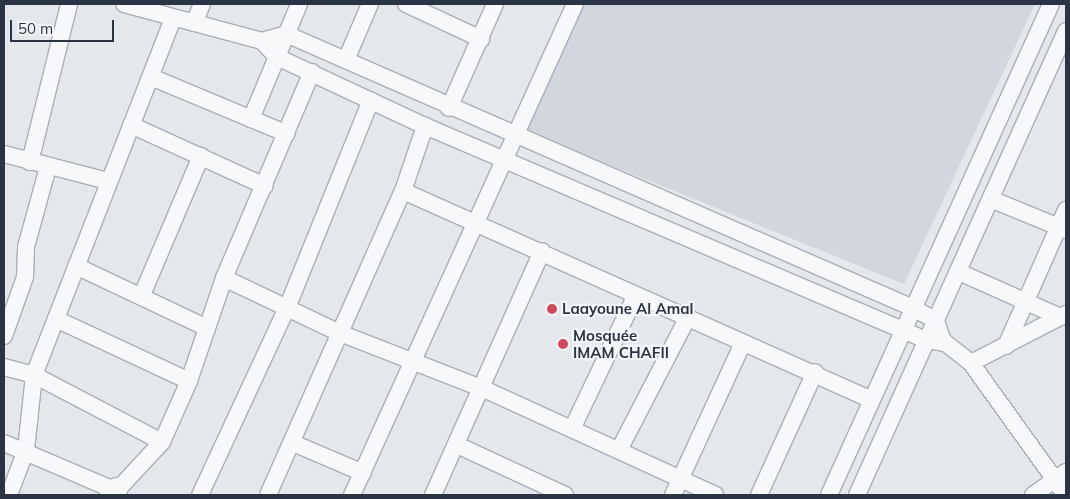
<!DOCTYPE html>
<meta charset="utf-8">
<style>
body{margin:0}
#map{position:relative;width:1070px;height:499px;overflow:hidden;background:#e4e7ec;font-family:Mulish,sans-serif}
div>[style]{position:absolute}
.built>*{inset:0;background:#d2d6de}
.roads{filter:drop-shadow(1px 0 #a9aeb7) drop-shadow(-1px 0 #a9aeb7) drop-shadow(0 1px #a9aeb7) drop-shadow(0 -1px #a9aeb7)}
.minor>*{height:16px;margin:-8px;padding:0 8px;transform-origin:8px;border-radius:8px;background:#f7f8fa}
.dots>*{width:14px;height:14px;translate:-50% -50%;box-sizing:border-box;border:2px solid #f4f6f9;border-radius:50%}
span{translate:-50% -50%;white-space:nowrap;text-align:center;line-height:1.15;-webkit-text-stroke:4.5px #f4f6f9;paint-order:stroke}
.poi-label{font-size:15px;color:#2b3445;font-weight:700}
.left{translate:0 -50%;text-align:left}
.frame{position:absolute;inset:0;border:5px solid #2b3445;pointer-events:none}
.scale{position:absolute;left:10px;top:20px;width:104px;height:22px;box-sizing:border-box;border:2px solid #2b3445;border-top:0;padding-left:6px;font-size:15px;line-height:18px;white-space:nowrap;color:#2b3445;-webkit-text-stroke:4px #f4f6f9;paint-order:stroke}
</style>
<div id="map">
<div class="built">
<i style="clip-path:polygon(584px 4px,1035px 4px,904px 284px,526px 131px)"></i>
</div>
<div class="roads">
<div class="minor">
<i style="left:124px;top:4px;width:143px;rotate:15deg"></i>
<i style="left:262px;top:41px;width:25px;rotate:-16deg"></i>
<i style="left:286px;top:34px;width:684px;rotate:23.61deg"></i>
<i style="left:913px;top:308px;width:26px;rotate:29deg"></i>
<i style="left:936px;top:321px;width:21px;rotate:71deg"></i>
<i style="left:943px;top:341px;width:36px;rotate:38deg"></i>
<i style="left:971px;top:363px;width:163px;rotate:54.3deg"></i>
<i style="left:406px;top:4px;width:83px;rotate:25deg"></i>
<i style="left:194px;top:23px;width:21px;rotate:-67deg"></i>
<i style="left:262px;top:41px;width:22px;rotate:47deg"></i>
<i style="left:277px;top:57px;width:163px;rotate:25deg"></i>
<i style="left:425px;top:126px;width:545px;rotate:23.13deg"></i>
<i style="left:926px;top:340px;width:20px;rotate:9deg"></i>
<i style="left:346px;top:60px;width:61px;rotate:-66.8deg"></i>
<i style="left:151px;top:77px;width:147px;rotate:22.7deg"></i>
<i style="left:449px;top:108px;width:114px;rotate:-66.1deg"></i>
<i style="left:251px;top:119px;width:125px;rotate:-67.3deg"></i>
<i style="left:131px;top:125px;width:147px;rotate:24.5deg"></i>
<i style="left:4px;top:154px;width:107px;rotate:14.6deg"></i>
<i style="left:30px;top:162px;width:163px;rotate:-76.1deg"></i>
<i style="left:403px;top:191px;width:513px;rotate:24.02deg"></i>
<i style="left:993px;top:200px;width:79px;rotate:22.3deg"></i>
<i style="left:76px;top:266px;width:145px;rotate:25.3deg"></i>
<i style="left:959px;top:272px;width:111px;rotate:24deg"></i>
<i style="left:224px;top:278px;width:128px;rotate:25.4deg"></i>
<i style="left:340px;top:333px;width:155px;rotate:21.3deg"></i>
<i style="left:484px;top:389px;width:254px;rotate:24.6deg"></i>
<i style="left:142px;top:295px;width:151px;rotate:-67deg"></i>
<i style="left:56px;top:319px;width:147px;rotate:25deg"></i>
<i style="left:4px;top:336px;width:63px;rotate:-70.4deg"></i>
<i style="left:25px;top:277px;width:30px;rotate:-88deg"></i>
<i style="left:26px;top:247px;width:83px;rotate:-74.6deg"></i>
<i style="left:1006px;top:346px;width:149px;rotate:-66.2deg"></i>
<i style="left:971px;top:363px;width:107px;rotate:-27.3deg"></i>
<i style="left:4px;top:367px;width:31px;rotate:15deg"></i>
<i style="left:34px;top:375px;width:144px;rotate:27.6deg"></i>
<i style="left:572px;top:429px;width:146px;rotate:-64.5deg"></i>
<i style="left:4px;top:443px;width:125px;rotate:23.1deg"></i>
<i style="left:293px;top:443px;width:76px;rotate:23.2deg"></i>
<i style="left:457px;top:445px;width:119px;rotate:24.8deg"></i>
<i style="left:619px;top:450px;width:148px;rotate:-62.6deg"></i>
<i style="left:9px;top:495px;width:48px;rotate:-69.3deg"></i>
<i style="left:26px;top:450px;width:75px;rotate:-83.9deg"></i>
<i style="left:34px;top:375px;width:383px;rotate:-68.7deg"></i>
<i style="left:108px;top:495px;width:7px;rotate:-82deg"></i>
<i style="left:109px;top:488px;width:13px;rotate:-13deg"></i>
<i style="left:122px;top:485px;width:59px;rotate:-47.1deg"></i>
<i style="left:162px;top:442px;width:67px;rotate:-66.1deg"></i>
<i style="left:189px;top:381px;width:109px;rotate:-71.2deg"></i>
<i style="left:224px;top:278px;width:224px;rotate:-66.9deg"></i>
<i style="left:200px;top:495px;width:206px;rotate:-65.1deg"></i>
<i style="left:287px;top:308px;width:224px;rotate:-68deg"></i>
<i style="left:268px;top:495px;width:333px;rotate:-66.1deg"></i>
<i style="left:403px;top:191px;width:69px;rotate:-71.3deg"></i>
<i style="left:352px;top:495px;width:539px;rotate:-65.57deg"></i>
<i style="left:433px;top:495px;width:267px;rotate:-65.9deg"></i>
<i style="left:673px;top:495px;width:167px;rotate:-65.3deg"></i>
<i style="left:759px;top:495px;width:135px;rotate:-65.5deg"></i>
<i style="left:829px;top:495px;width:539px;rotate:-65.67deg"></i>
<i style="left:857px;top:495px;width:509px;rotate:-65.75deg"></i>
<i style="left:1033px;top:495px;width:40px;rotate:-34.9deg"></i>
</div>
</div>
<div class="dots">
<i style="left:552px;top:309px;background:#d1495b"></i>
<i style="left:563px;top:344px;background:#d1495b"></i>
</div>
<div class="poi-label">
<span class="left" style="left:562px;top:309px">Laayoune Al Amal</span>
<span class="left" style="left:573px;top:344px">Mosquée<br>IMAM CHAFII</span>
</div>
<div class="frame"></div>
<div class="scale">50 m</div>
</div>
